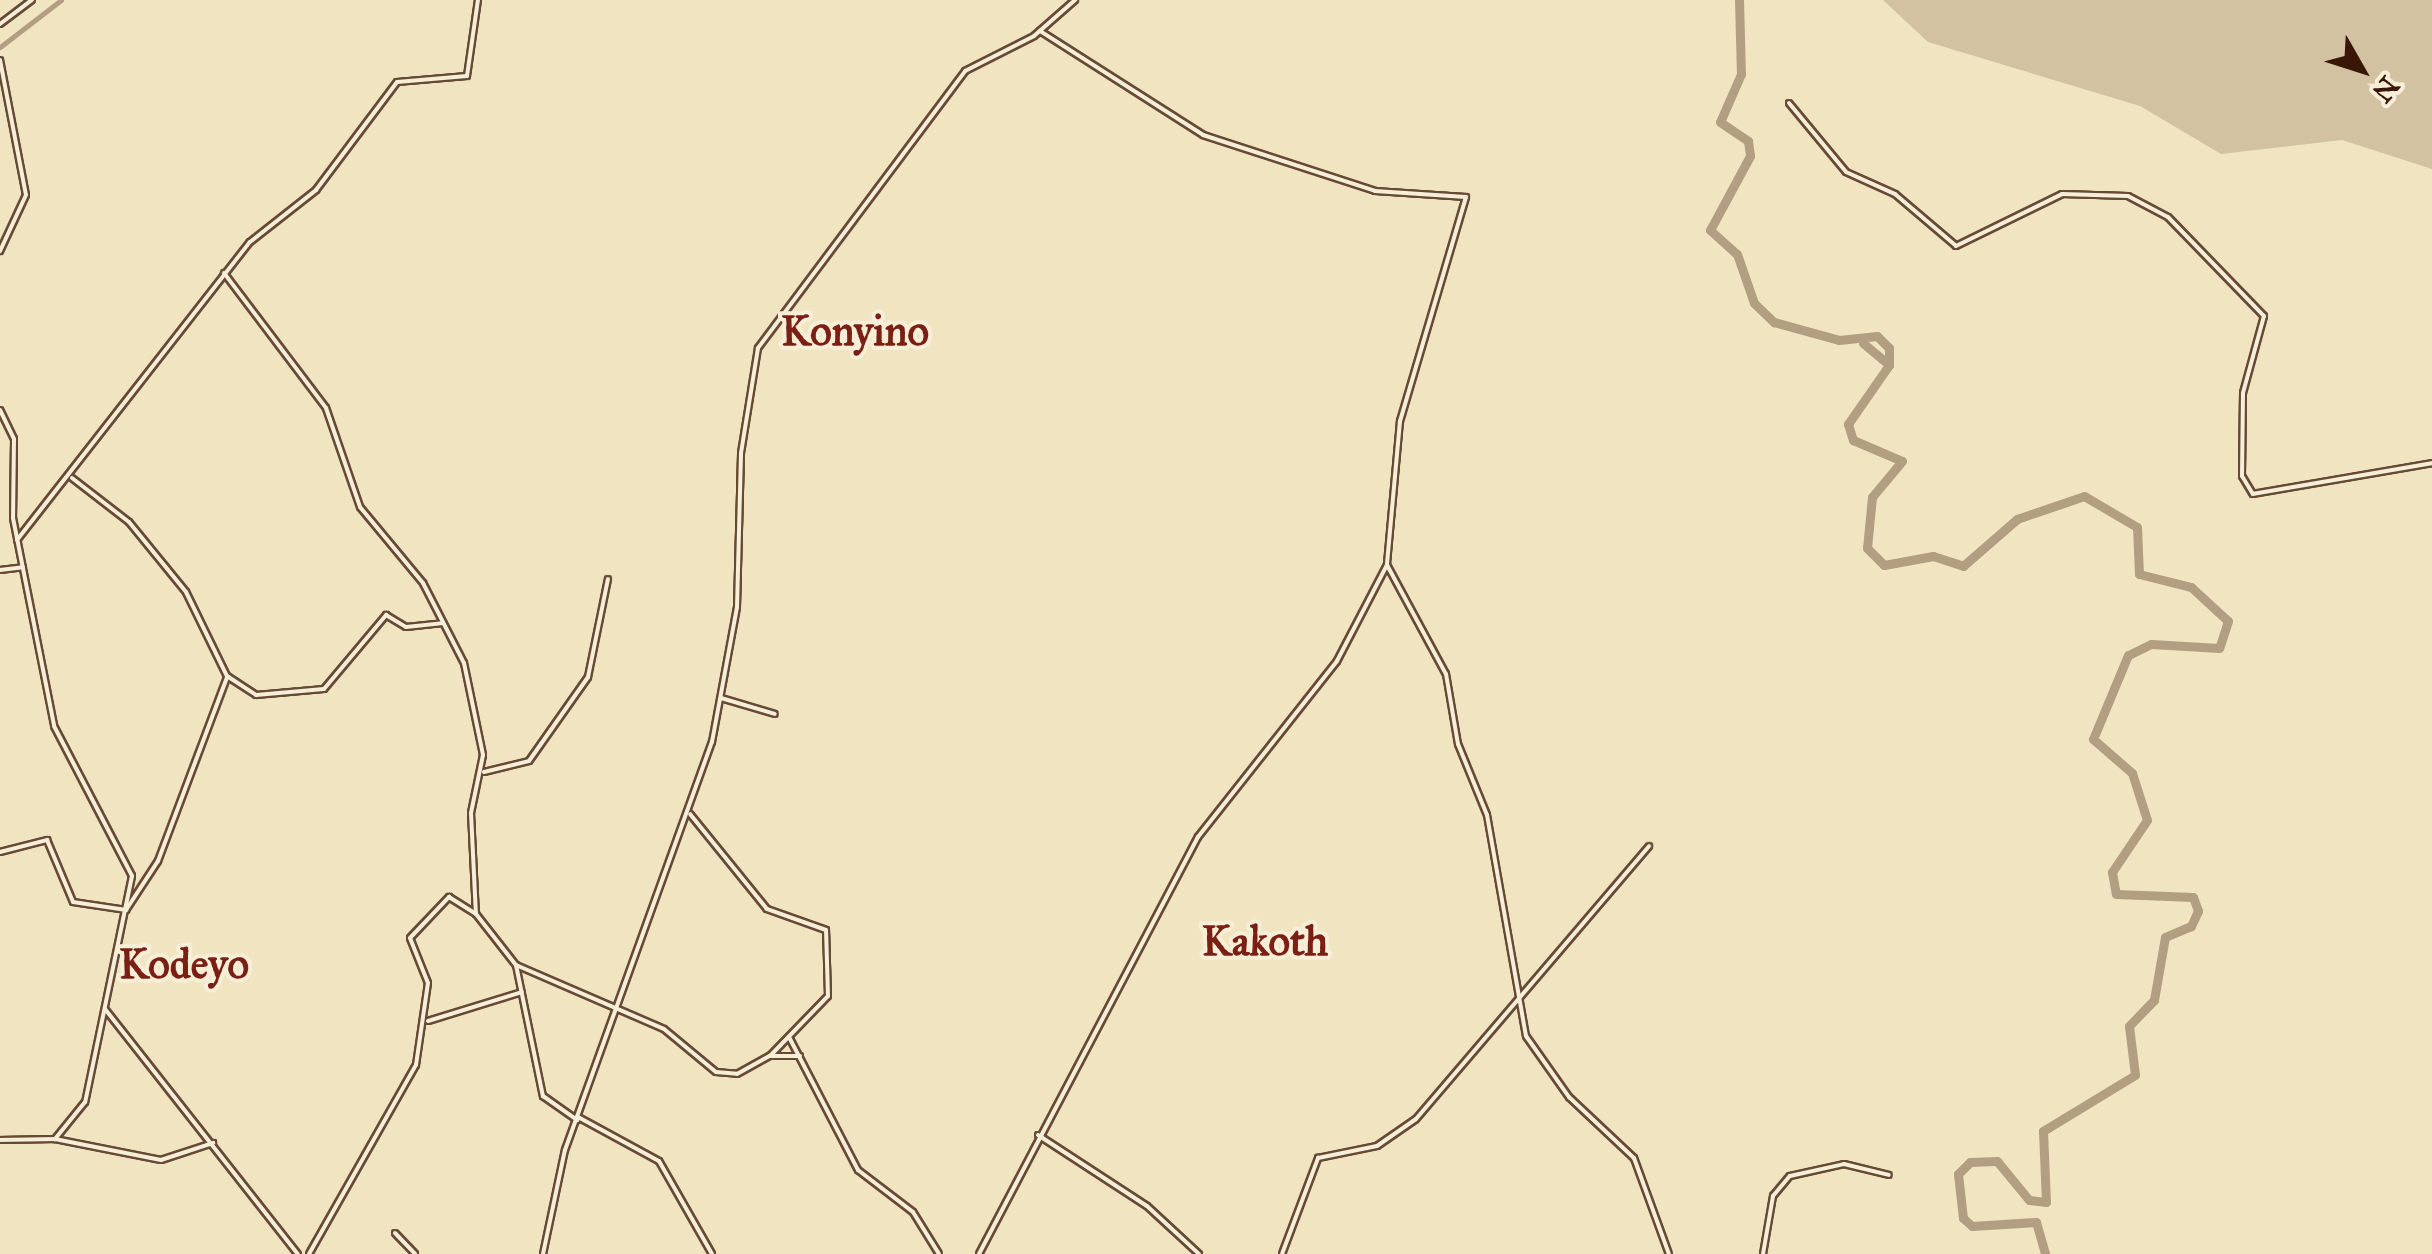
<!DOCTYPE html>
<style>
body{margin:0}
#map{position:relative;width:2432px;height:1254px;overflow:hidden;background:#f1e5c1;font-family:"IM FELL Great Primer",serif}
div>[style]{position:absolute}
.green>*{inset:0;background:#d2c2a1}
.canal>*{height:5px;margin:-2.5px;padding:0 2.5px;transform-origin:2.5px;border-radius:2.5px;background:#b29f82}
.river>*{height:9px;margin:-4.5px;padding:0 4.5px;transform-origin:4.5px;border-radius:4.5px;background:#b29f82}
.roads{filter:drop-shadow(2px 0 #664a36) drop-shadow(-2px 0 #664a36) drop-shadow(0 2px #664a36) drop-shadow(0 -2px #664a36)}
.minor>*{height:4px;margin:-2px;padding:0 2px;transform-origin:2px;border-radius:2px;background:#f6eed7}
span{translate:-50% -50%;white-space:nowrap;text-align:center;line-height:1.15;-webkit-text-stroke:8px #f6eed7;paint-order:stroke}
.quarter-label{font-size:42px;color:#7a1f14;font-weight:700}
.north{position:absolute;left:2312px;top:20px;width:100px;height:100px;-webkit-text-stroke:8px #f6eed7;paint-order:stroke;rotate:129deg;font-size:28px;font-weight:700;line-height:40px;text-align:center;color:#381707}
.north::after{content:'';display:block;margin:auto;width:35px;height:45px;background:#381707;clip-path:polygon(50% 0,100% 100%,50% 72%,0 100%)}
</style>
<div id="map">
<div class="green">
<i style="clip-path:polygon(1883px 0,2432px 0,2432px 169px,2342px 140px,2221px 154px,2140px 106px,1928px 42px)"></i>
</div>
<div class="canal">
<i style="left:0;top:47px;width:77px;rotate:-37.6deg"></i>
</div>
<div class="river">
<i style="left:1739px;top:0;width:74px;rotate:88.5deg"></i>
<i style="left:1741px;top:74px;width:52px;rotate:113.6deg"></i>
<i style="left:1720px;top:122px;width:34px;rotate:34deg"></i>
<i style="left:1748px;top:141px;width:15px;rotate:82deg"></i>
<i style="left:1750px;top:156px;width:84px;rotate:118.4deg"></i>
<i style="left:1710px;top:230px;width:36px;rotate:42deg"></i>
<i style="left:1737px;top:254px;width:52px;rotate:70.9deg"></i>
<i style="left:1754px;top:303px;width:28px;rotate:44deg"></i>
<i style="left:1774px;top:322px;width:67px;rotate:15.5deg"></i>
<i style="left:1839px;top:340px;width:38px;rotate:-6deg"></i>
<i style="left:1877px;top:336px;width:17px;rotate:45deg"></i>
<i style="left:1889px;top:348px;width:17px;rotate:90deg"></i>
<i style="left:1889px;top:365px;width:72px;rotate:124.8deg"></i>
<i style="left:1848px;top:424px;width:17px;rotate:73deg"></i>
<i style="left:1853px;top:440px;width:53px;rotate:23.2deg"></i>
<i style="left:1902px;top:461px;width:47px;rotate:129.8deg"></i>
<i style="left:1872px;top:497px;width:51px;rotate:95.6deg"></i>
<i style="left:1867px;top:548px;width:24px;rotate:45deg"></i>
<i style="left:1884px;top:565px;width:50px;rotate:-10.4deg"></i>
<i style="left:1933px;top:556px;width:32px;rotate:18deg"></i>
<i style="left:1963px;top:566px;width:72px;rotate:-41deg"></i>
<i style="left:2017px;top:519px;width:71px;rotate:-18.9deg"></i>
<i style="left:2084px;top:496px;width:61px;rotate:30.3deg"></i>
<i style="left:2137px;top:527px;width:47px;rotate:87.6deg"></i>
<i style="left:2139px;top:574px;width:54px;rotate:14deg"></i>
<i style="left:2191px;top:587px;width:50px;rotate:42.6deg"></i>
<i style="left:2228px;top:621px;width:28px;rotate:108deg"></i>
<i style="left:2219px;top:648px;width:68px;rotate:-176.6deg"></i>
<i style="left:2151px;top:644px;width:25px;rotate:154deg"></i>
<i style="left:2128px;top:655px;width:91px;rotate:112.6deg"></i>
<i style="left:2093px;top:739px;width:52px;rotate:41.1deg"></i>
<i style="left:2132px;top:773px;width:49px;rotate:72.3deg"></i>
<i style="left:2147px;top:820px;width:63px;rotate:123.9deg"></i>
<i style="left:2112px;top:872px;width:22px;rotate:80deg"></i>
<i style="left:2116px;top:894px;width:77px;rotate:2.2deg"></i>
<i style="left:2193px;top:897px;width:15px;rotate:70deg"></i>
<i style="left:2198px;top:911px;width:17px;rotate:115deg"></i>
<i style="left:2191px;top:926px;width:28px;rotate:157deg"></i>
<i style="left:2165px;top:937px;width:64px;rotate:99.9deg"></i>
<i style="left:2154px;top:1000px;width:36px;rotate:134deg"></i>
<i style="left:2129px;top:1026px;width:49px;rotate:83deg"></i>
<i style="left:2135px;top:1075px;width:108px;rotate:148.7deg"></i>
<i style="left:2043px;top:1131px;width:71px;rotate:87.6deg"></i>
<i style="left:2046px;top:1202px;width:17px;rotate:-173deg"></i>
<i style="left:2029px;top:1200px;width:50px;rotate:-129.4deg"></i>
<i style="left:1997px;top:1161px;width:27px;rotate:178deg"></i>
<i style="left:1970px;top:1162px;width:17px;rotate:135deg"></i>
<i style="left:1958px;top:1174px;width:44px;rotate:83.5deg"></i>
<i style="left:1963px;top:1218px;width:12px;rotate:42deg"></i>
<i style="left:1972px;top:1226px;width:64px;rotate:-3.6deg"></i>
<i style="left:2036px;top:1222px;width:33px;rotate:74deg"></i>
<i style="left:1863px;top:343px;width:34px;rotate:40deg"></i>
</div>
<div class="roads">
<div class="minor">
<i style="left:0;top:24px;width:40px;rotate:-37deg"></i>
<i style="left:1040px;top:31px;width:193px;rotate:32.5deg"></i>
<i style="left:1203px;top:135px;width:181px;rotate:18deg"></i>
<i style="left:1375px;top:191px;width:91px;rotate:3.8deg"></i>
<i style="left:1466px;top:197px;width:234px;rotate:106.4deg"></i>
<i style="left:1400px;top:421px;width:145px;rotate:95.2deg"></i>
<i style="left:1387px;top:565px;width:124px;rotate:61.6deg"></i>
<i style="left:1446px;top:674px;width:71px;rotate:80.3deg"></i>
<i style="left:1458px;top:744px;width:77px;rotate:67.8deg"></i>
<i style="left:1487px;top:815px;width:224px;rotate:80deg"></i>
<i style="left:1526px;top:1036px;width:75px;rotate:54.8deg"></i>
<i style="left:1569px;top:1097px;width:89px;rotate:43.2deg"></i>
<i style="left:1634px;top:1158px;width:102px;rotate:70deg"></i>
<i style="left:0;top:60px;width:137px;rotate:79.1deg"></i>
<i style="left:26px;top:195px;width:62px;rotate:114.9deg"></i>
<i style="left:1789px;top:103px;width:89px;rotate:50.4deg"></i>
<i style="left:1846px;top:172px;width:54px;rotate:24.2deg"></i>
<i style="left:1895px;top:194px;width:80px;rotate:40.4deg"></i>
<i style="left:1956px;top:246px;width:118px;rotate:-26.1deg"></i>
<i style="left:2062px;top:194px;width:66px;rotate:1.7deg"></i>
<i style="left:2128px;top:196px;width:45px;rotate:27.7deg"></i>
<i style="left:2168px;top:217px;width:138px;rotate:45.9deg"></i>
<i style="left:2264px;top:316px;width:80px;rotate:105.3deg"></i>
<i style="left:2243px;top:393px;width:83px;rotate:90.7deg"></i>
<i style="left:2242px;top:476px;width:21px;rotate:59deg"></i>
<i style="left:2253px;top:494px;width:182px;rotate:-9.8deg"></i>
<i style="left:224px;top:273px;width:169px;rotate:52.9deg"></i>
<i style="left:326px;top:408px;width:105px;rotate:71deg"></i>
<i style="left:360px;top:507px;width:99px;rotate:50.3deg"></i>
<i style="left:423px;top:583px;width:90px;rotate:62.9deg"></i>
<i style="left:464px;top:663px;width:94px;rotate:78.3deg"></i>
<i style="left:483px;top:755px;width:59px;rotate:101.7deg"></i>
<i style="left:471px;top:813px;width:101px;rotate:87.2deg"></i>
<i style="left:476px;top:914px;width:65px;rotate:51.9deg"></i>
<i style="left:516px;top:965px;width:134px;rotate:78.4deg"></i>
<i style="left:543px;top:1096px;width:42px;rotate:35.2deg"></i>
<i style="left:0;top:410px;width:32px;rotate:64deg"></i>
<i style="left:14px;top:439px;width:79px;rotate:90.7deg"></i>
<i style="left:13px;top:518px;width:212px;rotate:78.8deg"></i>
<i style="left:54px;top:726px;width:169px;rotate:62.5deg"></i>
<i style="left:132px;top:876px;width:231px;rotate:101.7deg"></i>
<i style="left:85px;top:1102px;width:48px;rotate:129deg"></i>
<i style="left:55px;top:1139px;width:55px;rotate:179deg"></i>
<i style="left:72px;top:478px;width:72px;rotate:37.7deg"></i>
<i style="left:129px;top:522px;width:90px;rotate:50.8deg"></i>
<i style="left:186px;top:592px;width:93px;rotate:64deg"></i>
<i style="left:227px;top:676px;width:35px;rotate:33deg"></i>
<i style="left:256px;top:695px;width:68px;rotate:-5deg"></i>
<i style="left:324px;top:689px;width:97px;rotate:-50deg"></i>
<i style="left:386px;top:615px;width:23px;rotate:31deg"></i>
<i style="left:406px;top:627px;width:37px;rotate:-6deg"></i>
<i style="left:17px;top:540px;width:378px;rotate:-52deg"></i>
<i style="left:250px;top:242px;width:84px;rotate:-38.2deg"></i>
<i style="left:316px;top:190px;width:135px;rotate:-53.1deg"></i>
<i style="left:397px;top:82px;width:70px;rotate:-4.9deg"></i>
<i style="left:467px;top:76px;width:77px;rotate:-81.8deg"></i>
<i style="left:0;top:570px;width:23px;rotate:-7deg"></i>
<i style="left:721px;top:698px;width:56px;rotate:16.5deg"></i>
<i style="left:484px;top:772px;width:46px;rotate:-13.7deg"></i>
<i style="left:529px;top:761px;width:103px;rotate:-54.9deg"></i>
<i style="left:588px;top:677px;width:100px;rotate:-78.5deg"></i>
<i style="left:0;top:852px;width:49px;rotate:-14.3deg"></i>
<i style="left:47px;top:840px;width:67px;rotate:67.2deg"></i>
<i style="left:73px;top:902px;width:54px;rotate:8.6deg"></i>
<i style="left:126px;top:910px;width:59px;rotate:-56.9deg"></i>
<i style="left:158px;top:861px;width:197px;rotate:-69.4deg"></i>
<i style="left:516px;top:965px;width:161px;rotate:23.4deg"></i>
<i style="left:664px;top:1029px;width:67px;rotate:39.6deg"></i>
<i style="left:716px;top:1072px;width:21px;rotate:5deg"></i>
<i style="left:737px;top:1074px;width:38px;rotate:-29deg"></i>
<i style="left:770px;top:1056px;width:83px;rotate:-46deg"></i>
<i style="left:828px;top:996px;width:66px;rotate:-91.7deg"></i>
<i style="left:826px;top:930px;width:63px;rotate:-160.4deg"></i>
<i style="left:767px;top:909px;width:122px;rotate:-129deg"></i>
<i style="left:105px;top:1009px;width:312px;rotate:51.8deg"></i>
<i style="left:428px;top:1021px;width:98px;rotate:-17.1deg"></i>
<i style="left:789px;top:1037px;width:150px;rotate:62.6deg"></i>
<i style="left:858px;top:1170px;width:69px;rotate:37.4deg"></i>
<i style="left:913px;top:1212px;width:49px;rotate:58.2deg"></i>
<i style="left:770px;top:1056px;width:30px"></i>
<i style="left:578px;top:1117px;width:92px;rotate:28.5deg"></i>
<i style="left:659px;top:1161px;width:107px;rotate:60.3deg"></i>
<i style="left:1038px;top:1135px;width:130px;rotate:33.1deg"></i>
<i style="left:1147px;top:1206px;width:71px;rotate:42.7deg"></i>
<i style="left:55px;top:1139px;width:108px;rotate:11.2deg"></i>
<i style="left:161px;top:1160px;width:55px;rotate:-18.1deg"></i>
<i style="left:395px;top:1233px;width:29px;rotate:46deg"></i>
<i style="left:309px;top:1254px;width:217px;rotate:-60.5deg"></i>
<i style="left:416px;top:1065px;width:83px;rotate:-81.7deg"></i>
<i style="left:428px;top:983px;width:48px;rotate:-111.8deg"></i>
<i style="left:410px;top:938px;width:57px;rotate:-46.4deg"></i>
<i style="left:449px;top:897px;width:32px;rotate:32deg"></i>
<i style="left:543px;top:1254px;width:106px;rotate:-78.1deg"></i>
<i style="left:565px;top:1150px;width:434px;rotate:-70.2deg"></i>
<i style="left:712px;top:742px;width:137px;rotate:-79.5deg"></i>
<i style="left:737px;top:607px;width:154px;rotate:-88.5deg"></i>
<i style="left:741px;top:453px;width:106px;rotate:-80.8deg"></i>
<i style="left:758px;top:348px;width:346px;rotate:-53.2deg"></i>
<i style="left:965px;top:71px;width:77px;rotate:-26.9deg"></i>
<i style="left:1034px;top:36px;width:55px;rotate:-41.3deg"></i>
<i style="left:979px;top:1254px;width:471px;rotate:-62.3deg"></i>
<i style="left:1198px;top:837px;width:224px;rotate:-51.7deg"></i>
<i style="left:1337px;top:661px;width:108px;rotate:-62.5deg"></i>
<i style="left:1282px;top:1254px;width:103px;rotate:-69.4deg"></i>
<i style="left:1318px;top:1158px;width:60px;rotate:-11.5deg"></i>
<i style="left:1377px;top:1146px;width:47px;rotate:-34.7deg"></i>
<i style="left:1416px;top:1119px;width:359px;rotate:-49.5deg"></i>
<i style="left:1763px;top:1254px;width:59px;rotate:-80.2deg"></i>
<i style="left:1773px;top:1196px;width:26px;rotate:-50deg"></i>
<i style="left:1790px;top:1176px;width:55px;rotate:-12.5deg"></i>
<i style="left:1844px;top:1164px;width:46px;rotate:13.7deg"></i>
</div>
</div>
<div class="quarter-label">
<span style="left:855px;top:331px">Konyino</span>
<span style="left:1265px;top:941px">Kakoth</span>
<span style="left:184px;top:964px">Kodeyo</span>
</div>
<div class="north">N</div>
</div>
